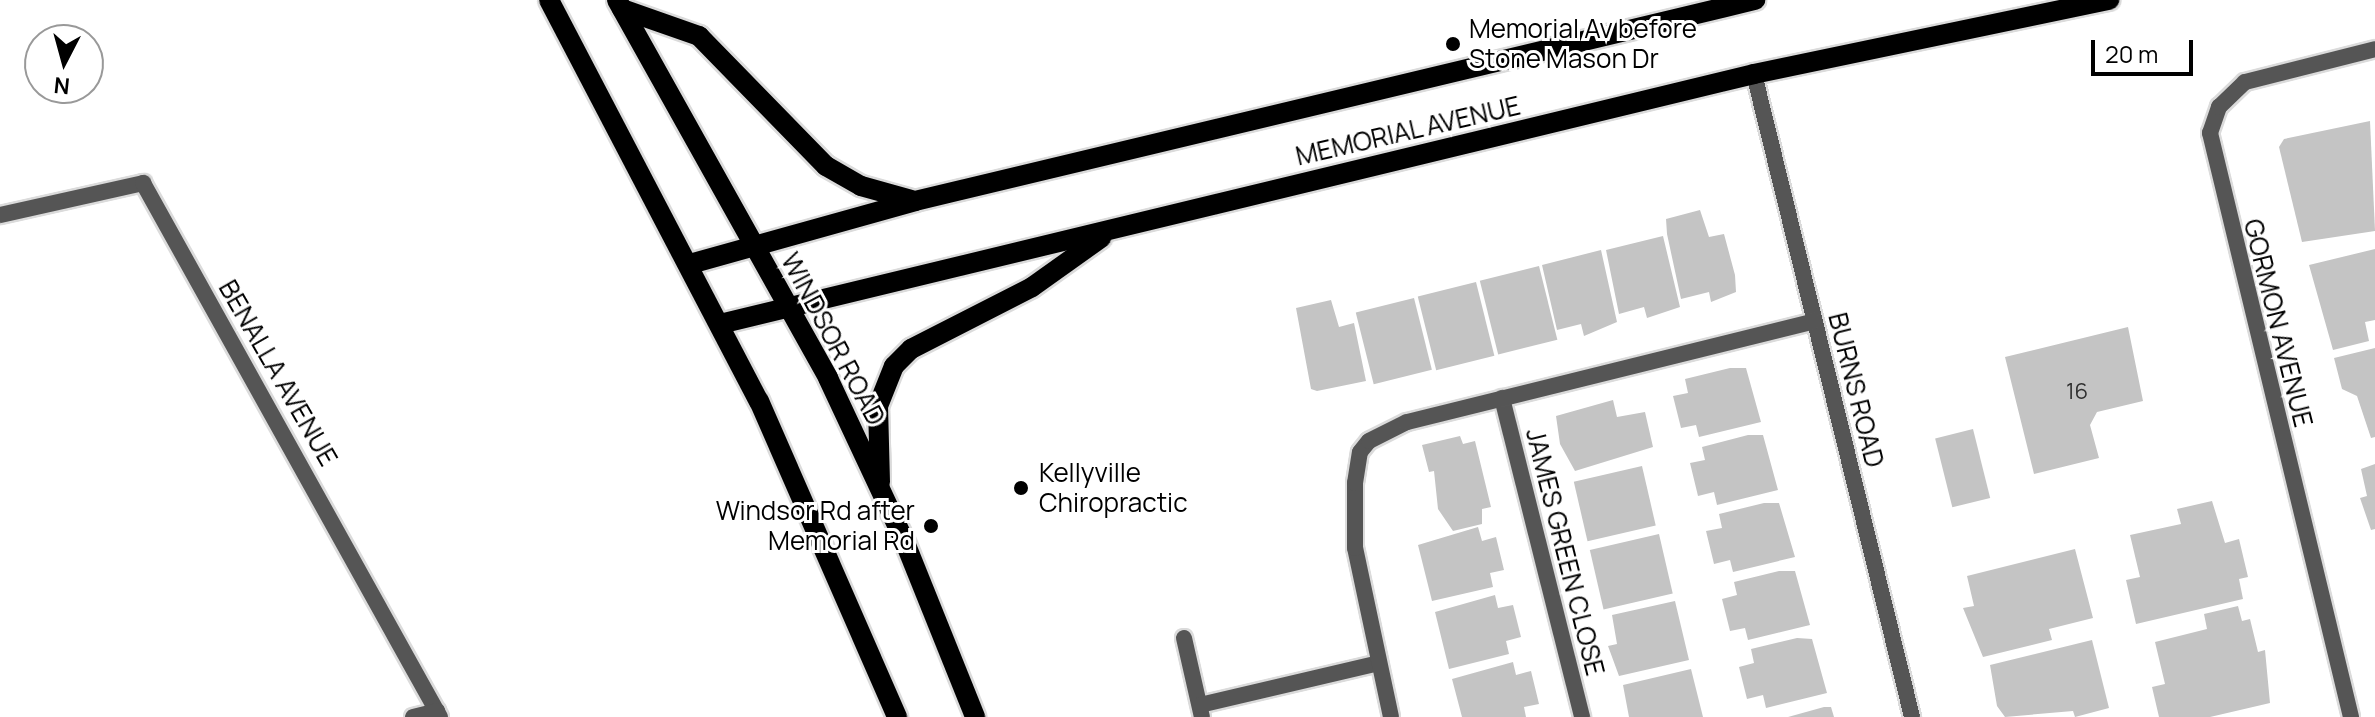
<!DOCTYPE html>
<style>
body{margin:0}
#map{position:relative;width:2375px;height:717px;overflow:hidden;background:#fff;font-family:Manrope,sans-serif}
div>[style]{position:absolute}
.building>*{inset:0;background:#c4c4c4;transform-origin:0 0}
.roads{filter:drop-shadow(2px 0 #dbdbdb) drop-shadow(-2px 0 #dbdbdb) drop-shadow(0 2px #dbdbdb) drop-shadow(0 -2px #dbdbdb)}
.lane>*{height:16px;margin:-8px;padding:0 8px;transform-origin:8px;border-radius:8px;background:#555}
.street>*{height:16px;margin:-8px;padding:0 8px;transform-origin:8px;border-radius:8px;background:#555}
.primary>*{height:20px;margin:-10px;padding:0 10px;transform-origin:10px;border-radius:10px;background:#000}
.dots>*{width:22px;height:22px;translate:-50% -50%;box-sizing:border-box;border:4px solid #fff;border-radius:50%}
span{translate:-50% -50%;white-space:nowrap;text-align:center;line-height:1.15;-webkit-text-stroke:6px #fff;paint-order:stroke}
.number-label{font-size:22px;color:#313131}
.number-label span{-webkit-text-stroke-width:0}
.poi-label{font-size:26px;color:#000}
.left{translate:0 -50%;text-align:left}
.right{translate:-100% -50%;text-align:right}
.street-label{font-size:26px;color:#000}
.north{position:absolute;left:24px;top:24px;width:80px;height:80px;box-sizing:border-box;background:#fff;border:2px solid #999;border-radius:50%;rotate:186deg;font-size:22px;font-weight:700;line-height:32px;text-align:center;color:#000}
.north::after{content:'';display:block;margin:auto;width:28px;height:36px;background:#000;clip-path:polygon(50% 0,100% 100%,50% 72%,0 100%)}
.scale{position:absolute;left:2091px;top:40px;width:102px;height:36px;box-sizing:border-box;border:4px solid #000;border-top:0;padding-left:10px;font-size:24px;line-height:28px;white-space:nowrap;color:#000;-webkit-text-stroke:6px #fff;paint-order:stroke}
</style>
<div id="map">
<div class="building">
<i style="clip-path:polygon(2370px 121px,2375px 231px,2302px 242px,2279px 147px,2284px 139px)"></i>
<i style="clip-path:polygon(1700px 210px,1709px 237px,1724px 234px,1735px 275px,1736px 292px,1711px 302px,1709px 292px,1681px 299px,1667px 234px,1666px 219px)"></i>
<i style="clip-path:polygon(1663px 236px,1680px 307px,1647px 318px,1644px 307px,1619px 314px,1606px 250px)"></i>
<i style="clip-path:polygon(2375px 249px,2375px 320px,2365px 322px,2369px 341px,2333px 350px,2309px 265px)"></i>
<i style="clip-path:polygon(1601px 250px,1617px 322px,1584px 336px,1581px 324px,1557px 330px,1542px 265px)"></i>
<i style="left:1539px;top:266px;width:76px;height:61px;rotate:76deg"></i>
<i style="left:1476px;top:282px;width:76px;height:60px;rotate:76deg"></i>
<i style="left:1414px;top:298px;width:74px;height:60px;rotate:76deg"></i>
<i style="clip-path:polygon(1331px 300px,1339px 327px,1354px 323px,1366px 381px,1317px 391px,1311px 389px,1296px 308px)"></i>
<i style="clip-path:polygon(2128px 327px,2143px 401px,2097px 412px,2090px 425px,2099px 458px,2034px 474px,2005px 357px)"></i>
<i style="clip-path:polygon(2375px 348px,2375px 437px,2371px 438px,2357px 396px,2342px 389px,2334px 358px)"></i>
<i style="clip-path:polygon(1730px 368px,1746px 368px,1761px 422px,1699px 437px,1696px 425px,1681px 428px,1673px 396px,1688px 393px,1685px 379px)"></i>
<i style="clip-path:polygon(1613px 400px,1617px 417px,1645px 412px,1653px 447px,1575px 471px,1560px 444px,1556px 416px)"></i>
<i style="left:1973px;top:429px;width:71px;height:39px;rotate:76deg"></i>
<i style="clip-path:polygon(1748px 435px,1763px 435px,1778px 490px,1717px 505px,1714px 492px,1698px 496px,1690px 463px,1705px 460px,1702px 447px)"></i>
<i style="clip-path:polygon(1460px 436px,1463px 444px,1475px 441px,1491px 507px,1482px 509px,1482px 524px,1453px 531px,1438px 509px,1434px 471px,1429px 472px,1422px 445px)"></i>
<i style="clip-path:polygon(2375px 464px,2375px 529px,2371px 530px,2360px 498px,2367px 496px,2361px 469px)"></i>
<i style="left:1642px;top:466px;width:61px;height:70px;rotate:77deg"></i>
<i style="clip-path:polygon(2212px 501px,2225px 543px,2239px 539px,2248px 577px,2239px 579px,2243px 599px,2136px 624px,2126px 580px,2140px 577px,2130px 535px,2181px 524px,2177px 509px)"></i>
<i style="clip-path:polygon(1764px 503px,1779px 503px,1795px 557px,1733px 572px,1730px 560px,1714px 564px,1706px 531px,1722px 528px,1719px 514px)"></i>
<i style="clip-path:polygon(1478px 527px,1482px 541px,1496px 537px,1504px 570px,1490px 573px,1493px 587px,1432px 601px,1418px 545px)"></i>
<i style="left:1659px;top:534px;width:61px;height:71px;rotate:77deg"></i>
<i style="clip-path:polygon(2075px 549px,2093px 618px,2049px 629px,2052px 640px,1983px 657px,1963px 608px,1974px 606px,1967px 576px)"></i>
<i style="clip-path:polygon(1779px 571px,1795px 571px,1810px 625px,1748px 640px,1745px 628px,1730px 631px,1722px 599px,1737px 595px,1734px 582px)"></i>
<i style="clip-path:polygon(1495px 595px,1498px 608px,1513px 605px,1521px 637px,1506px 641px,1509px 654px,1449px 669px,1435px 612px)"></i>
<i style="clip-path:polygon(1675px 601px,1689px 660px,1619px 676px,1608px 646px,1617px 644px,1612px 615px)"></i>
<i style="clip-path:polygon(2238px 606px,2242px 621px,2250px 619px,2258px 652px,2265px 650px,2270px 703px,2210px 717px,2159px 717px,2152px 687px,2165px 684px,2155px 642px,2207px 629px,2204px 614px)"></i>
<i style="clip-path:polygon(1797px 638px,1812px 639px,1827px 693px,1766px 708px,1763px 695px,1747px 699px,1739px 667px,1754px 663px,1751px 649px)"></i>
<i style="clip-path:polygon(2092px 640px,2109px 708px,2075px 717px,2073px 711px,2005px 717px,1997px 706px,1990px 665px)"></i>
<i style="clip-path:polygon(1513px 662px,1516px 675px,1531px 671px,1539px 704px,1524px 707px,1526px 717px,1462px 717px,1452px 679px)"></i>
<i style="clip-path:polygon(1691px 669px,1703px 717px,1629px 717px,1623px 685px)"></i>
<i style="clip-path:polygon(1824px 707px,1831px 707px,1834px 717px,1788px 717px)"></i>
</div>
<div class="roads">
<div class="lane">
<i style="left:1502px;top:398px;width:329px;rotate:75.9deg"></i>
<i style="left:1184px;top:638px;width:81px;rotate:77.2deg"></i>
<i style="left:1200px;top:705px;width:184px;rotate:-13.2deg"></i>
</div>
<div class="street">
<i style="left:1754px;top:74px;width:662px;rotate:76.19deg"></i>
<i style="left:0;top:215px;width:147px;rotate:-12.6deg"></i>
<i style="left:143px;top:183px;width:611px;rotate:60.92deg"></i>
<i style="left:413px;top:717px;width:25px;rotate:-14deg"></i>
<i style="left:1391px;top:717px;width:173px;rotate:-102deg"></i>
<i style="left:1355px;top:548px;width:65px;rotate:-90deg"></i>
<i style="left:1355px;top:483px;width:31px;rotate:-81deg"></i>
<i style="left:1360px;top:452px;width:14px;rotate:-51deg"></i>
<i style="left:1369px;top:441px;width:42px;rotate:-26.6deg"></i>
<i style="left:1407px;top:422px;width:419px;rotate:-13.9deg"></i>
<i style="left:2351px;top:717px;width:601px;rotate:-103.57deg"></i>
<i style="left:2210px;top:133px;width:28px;rotate:-71deg"></i>
<i style="left:2219px;top:107px;width:36px;rotate:-44deg"></i>
<i style="left:2245px;top:82px;width:134px;rotate:-14.2deg"></i>
</div>
<div class="primary">
<i style="left:549px;top:0;width:453px;rotate:62.4deg"></i>
<i style="left:759px;top:401px;width:345px;rotate:66.4deg"></i>
<i style="left:617px;top:0;width:433px;rotate:60.8deg"></i>
<i style="left:828px;top:378px;width:179px;rotate:64.9deg"></i>
<i style="left:904px;top:540px;width:191px;rotate:68.1deg"></i>
<i style="left:622px;top:9px;width:82px;rotate:19.3deg"></i>
<i style="left:699px;top:36px;width:182px;rotate:45.7deg"></i>
<i style="left:826px;top:166px;width:40px;rotate:29.7deg"></i>
<i style="left:861px;top:186px;width:52px;rotate:15.6deg"></i>
<i style="left:690px;top:264px;width:234px;rotate:-15.6deg"></i>
<i style="left:915px;top:201px;width:864px;rotate:-13.46deg"></i>
<i style="left:720px;top:324px;width:1064px;rotate:-13.59deg"></i>
<i style="left:1754px;top:74px;width:363px;rotate:-11.8deg"></i>
<i style="left:880px;top:482px;width:76px;rotate:-91.5deg"></i>
<i style="left:878px;top:406px;width:43px;rotate:-68.2deg"></i>
<i style="left:894px;top:366px;width:24px;rotate:-45deg"></i>
<i style="left:911px;top:349px;width:136px;rotate:-27.1deg"></i>
<i style="left:1032px;top:287px;width:85px;rotate:-35.4deg"></i>
</div>
</div>
<div class="dots">
<i style="left:1453px;top:44px;background:#000"></i>
<i style="left:1021px;top:488px;background:#000"></i>
<i style="left:931px;top:526px;background:#000"></i>
</div>
<div class="number-label">
<span style="left:2077px;top:392px">16</span>
</div>
<div class="poi-label">
<span class="left" style="left:1469px;top:44px">Memorial Av before<br>Stone Mason Dr</span>
<span class="left" style="left:1039px;top:488px">Kellyville<br>Chiropractic</span>
<span class="right" style="left:915px;top:526px">Windsor Rd after<br>Memorial Rd</span>
</div>
<div class="street-label">
<span style="left:1408px;top:131px;rotate:-13deg">MEMORIAL AVENUE</span>
<span style="left:2278px;top:323px;rotate:76deg">GORMON AVENUE</span>
<span style="left:833px;top:339px;rotate:62deg">WINDSOR ROAD</span>
<span style="left:278px;top:373px;rotate:60deg">BENALLA AVENUE</span>
<span style="left:1856px;top:390px;rotate:76deg">BURNS ROAD</span>
<span style="left:1565px;top:552px;rotate:76deg">JAMES GREEN CLOSE</span>
</div>
<div class="north">N</div>
<div class="scale">20 m</div>
</div>
